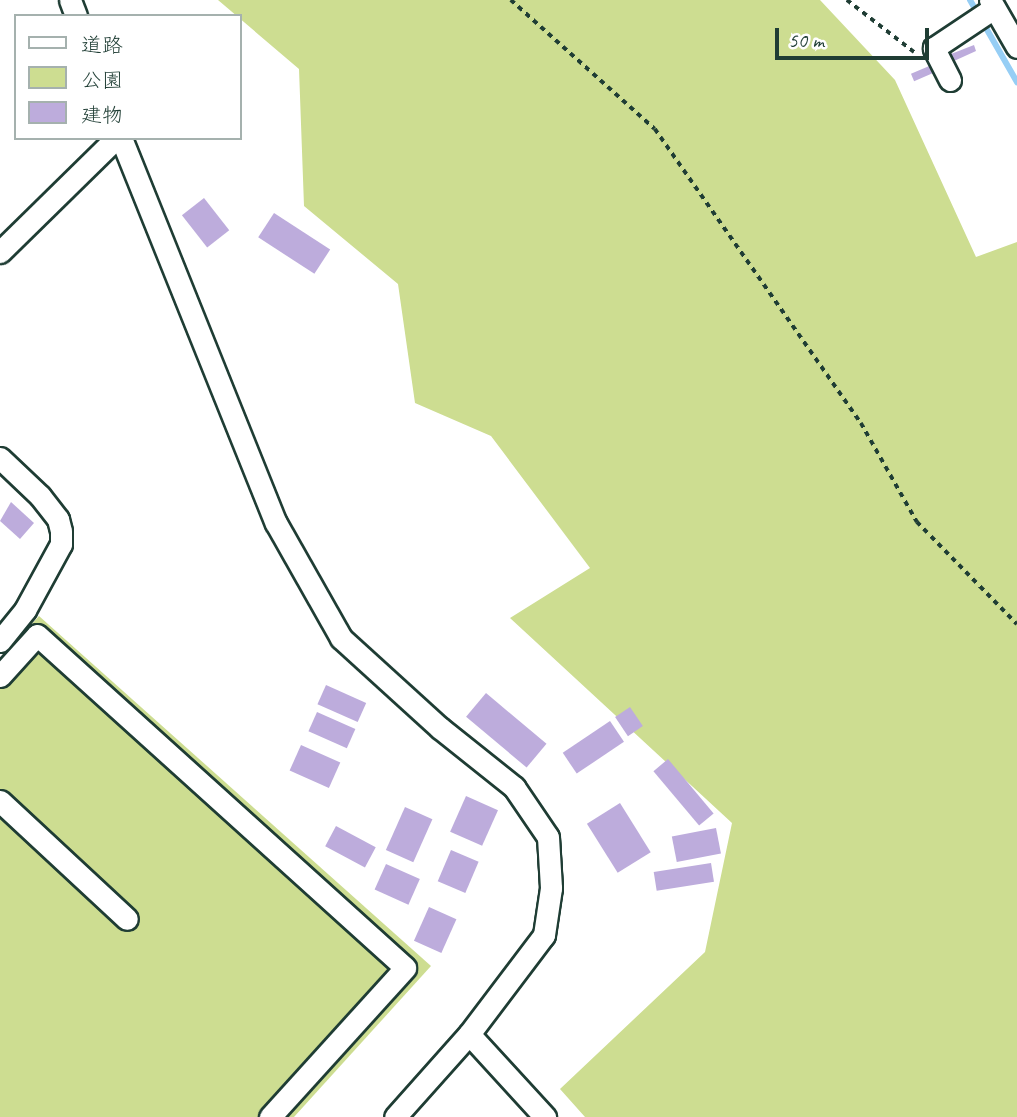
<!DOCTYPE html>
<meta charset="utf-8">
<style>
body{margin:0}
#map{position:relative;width:1017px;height:1117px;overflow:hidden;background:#fff;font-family:Caveat,"Klee One",sans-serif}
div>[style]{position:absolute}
.green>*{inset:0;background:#cddd91}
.stream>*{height:6px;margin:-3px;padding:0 3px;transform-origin:3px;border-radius:3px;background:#96cef5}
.building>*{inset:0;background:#bdacdc;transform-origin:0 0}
.path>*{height:3.5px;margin-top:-1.75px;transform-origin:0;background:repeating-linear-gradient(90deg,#1f3d34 0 5px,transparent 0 10px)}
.roads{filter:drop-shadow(2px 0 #1f3d34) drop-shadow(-2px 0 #1f3d34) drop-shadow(0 2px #1f3d34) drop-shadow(0 -2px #1f3d34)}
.minor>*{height:21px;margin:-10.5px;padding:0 10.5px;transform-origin:10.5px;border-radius:10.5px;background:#fff}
span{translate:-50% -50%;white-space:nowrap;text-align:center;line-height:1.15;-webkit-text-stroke:5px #fff;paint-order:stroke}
.legend{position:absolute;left:14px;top:14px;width:228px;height:126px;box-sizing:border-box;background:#fff;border:2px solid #a5b1ae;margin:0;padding:9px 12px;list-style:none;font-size:21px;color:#1f3d34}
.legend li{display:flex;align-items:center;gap:14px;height:35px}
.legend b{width:35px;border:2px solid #a5b1ae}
.scale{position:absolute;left:775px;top:28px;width:154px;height:32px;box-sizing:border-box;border:4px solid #1f3d34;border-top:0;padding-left:9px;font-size:21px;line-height:24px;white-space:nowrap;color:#1f3d34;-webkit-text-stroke:5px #fff;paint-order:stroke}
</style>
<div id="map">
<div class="green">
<i style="clip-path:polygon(218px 0,820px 0,895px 80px,976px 257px,1017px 242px,1017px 1117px,585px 1117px,560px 1089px,705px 952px,732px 823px,510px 618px,590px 568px,491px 436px,415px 403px,398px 284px,304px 206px,299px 69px)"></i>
<i style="clip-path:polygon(39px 616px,431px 966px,294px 1117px,0 1117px,0 659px)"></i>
</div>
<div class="stream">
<i style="left:970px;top:0;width:95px;rotate:60.2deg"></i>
</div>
<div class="building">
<i style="clip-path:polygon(974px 45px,976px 51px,954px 61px,951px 54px)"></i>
<i style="left:934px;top:64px;width:8px;height:25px;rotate:67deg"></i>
<i style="left:204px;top:198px;width:41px;height:28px;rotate:52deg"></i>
<i style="left:274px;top:213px;width:67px;height:29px;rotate:33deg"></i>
<i style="clip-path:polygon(11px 502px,34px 523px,20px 539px,0 521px)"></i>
<i style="left:326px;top:685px;width:44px;height:21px;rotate:24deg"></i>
<i style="left:486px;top:693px;width:79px;height:31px;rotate:40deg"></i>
<i style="left:630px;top:707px;width:23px;height:18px;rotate:56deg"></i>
<i style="left:317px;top:712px;width:42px;height:21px;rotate:24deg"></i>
<i style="left:610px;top:721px;width:25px;height:57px;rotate:56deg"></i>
<i style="left:301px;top:745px;width:43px;height:28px;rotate:24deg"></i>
<i style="left:668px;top:759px;width:71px;height:19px;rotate:50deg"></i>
<i style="left:466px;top:796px;width:35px;height:39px;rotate:24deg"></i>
<i style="left:620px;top:803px;width:58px;height:39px;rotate:58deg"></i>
<i style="left:405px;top:807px;width:30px;height:47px;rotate:24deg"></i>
<i style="left:336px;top:826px;width:45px;height:23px;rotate:28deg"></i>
<i style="left:716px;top:828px;width:26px;height:45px;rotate:79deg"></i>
<i style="left:451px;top:850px;width:30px;height:34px;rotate:23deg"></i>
<i style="left:711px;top:863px;width:19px;height:58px;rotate:81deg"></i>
<i style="left:386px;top:864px;width:37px;height:28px;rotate:24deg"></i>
<i style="left:429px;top:907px;width:30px;height:37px;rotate:24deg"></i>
</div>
<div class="path">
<i style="left:511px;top:0;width:193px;rotate:41.9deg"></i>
<i style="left:655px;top:129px;width:359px;rotate:55deg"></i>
<i style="left:861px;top:423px;width:114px;rotate:60.5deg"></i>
<i style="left:917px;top:522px;width:143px;rotate:45.6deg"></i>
<i style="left:847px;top:0;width:85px;rotate:37.8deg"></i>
</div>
<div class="roads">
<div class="minor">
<i style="left:70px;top:0;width:17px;rotate:69deg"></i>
<i style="left:990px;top:0;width:54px;rotate:60.1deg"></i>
<i style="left:950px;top:80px;width:36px;rotate:-117deg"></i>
<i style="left:934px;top:48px;width:72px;rotate:-33.7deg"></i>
<i style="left:121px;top:138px;width:415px;rotate:68.1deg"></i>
<i style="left:276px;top:523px;width:132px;rotate:60.5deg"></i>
<i style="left:341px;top:638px;width:134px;rotate:42.3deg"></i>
<i style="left:440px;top:728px;width:95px;rotate:38.6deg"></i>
<i style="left:514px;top:787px;width:60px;rotate:55.8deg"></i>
<i style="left:548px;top:837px;width:51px;rotate:86.6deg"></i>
<i style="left:551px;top:888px;width:48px;rotate:98.5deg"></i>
<i style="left:544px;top:935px;width:124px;rotate:127.1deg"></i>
<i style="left:469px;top:1034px;width:111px;rotate:131.7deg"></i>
<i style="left:0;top:252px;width:163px;rotate:-44.5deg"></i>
<i style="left:0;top:458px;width:55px;rotate:43.5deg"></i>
<i style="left:40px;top:496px;width:29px;rotate:52deg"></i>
<i style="left:58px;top:519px;width:12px;rotate:76deg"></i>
<i style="left:61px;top:531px;width:13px;rotate:90deg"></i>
<i style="left:61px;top:544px;width:75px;rotate:118.6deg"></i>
<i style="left:25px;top:610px;width:40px;rotate:129deg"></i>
<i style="left:0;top:676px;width:55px;rotate:-47.9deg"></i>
<i style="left:37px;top:635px;width:496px;rotate:42.1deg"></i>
<i style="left:405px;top:968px;width:201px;rotate:132.2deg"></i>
<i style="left:0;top:801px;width:173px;rotate:42.9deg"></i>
<i style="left:469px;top:1034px;width:113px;rotate:47.5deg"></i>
</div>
</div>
<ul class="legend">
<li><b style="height:9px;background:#fff"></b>道路</li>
<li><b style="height:19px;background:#cddd91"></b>公園</li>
<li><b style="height:19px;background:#bdacdc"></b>建物</li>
</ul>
<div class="scale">50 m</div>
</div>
